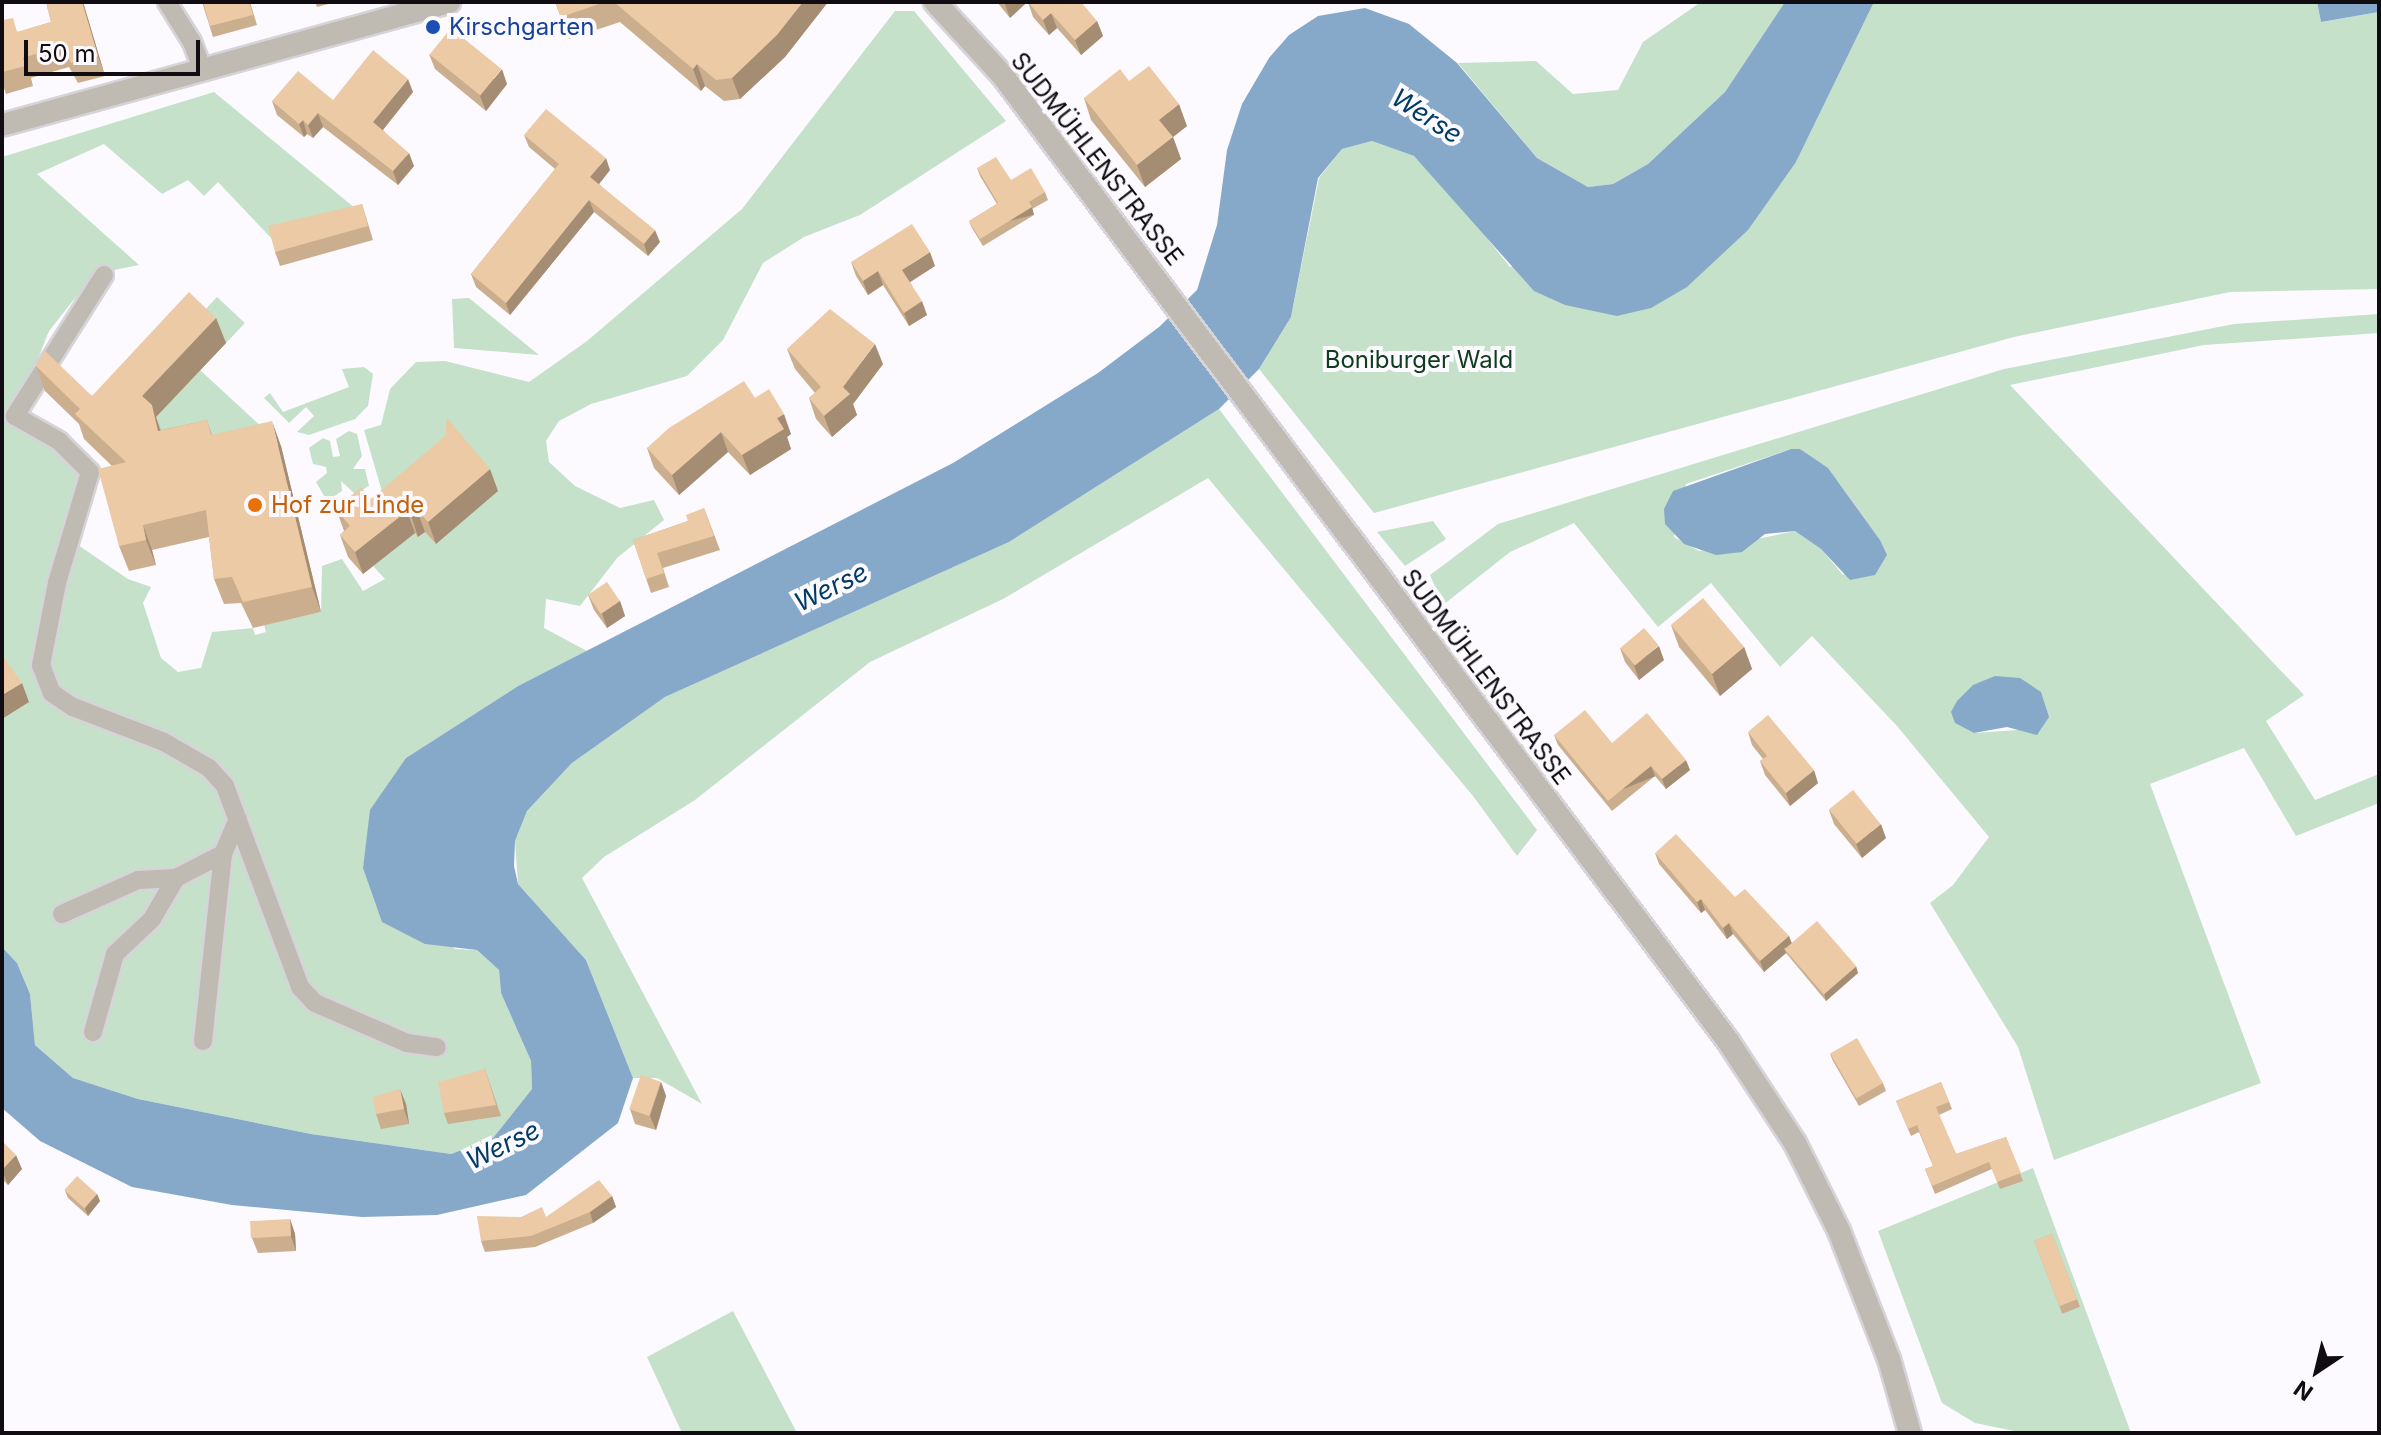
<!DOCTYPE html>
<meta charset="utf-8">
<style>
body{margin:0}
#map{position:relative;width:2381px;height:1435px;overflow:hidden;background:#fcfafe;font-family:Inter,sans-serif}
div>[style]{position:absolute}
.green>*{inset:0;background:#c5e1ca;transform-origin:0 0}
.water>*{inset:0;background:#86a9ca}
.roads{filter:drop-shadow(2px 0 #d6d4d8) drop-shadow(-2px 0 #d6d4d8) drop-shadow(0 2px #d6d4d8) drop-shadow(0 -2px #d6d4d8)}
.minor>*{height:18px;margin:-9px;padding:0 9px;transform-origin:9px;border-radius:9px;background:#bfbbb2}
.tertiary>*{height:22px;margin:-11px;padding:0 11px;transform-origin:11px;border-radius:11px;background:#bfbbb2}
.wall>*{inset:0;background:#cbae8e;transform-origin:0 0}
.shaded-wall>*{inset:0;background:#a58d74;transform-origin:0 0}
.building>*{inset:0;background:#eccaa5;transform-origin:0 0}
.dots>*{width:22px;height:22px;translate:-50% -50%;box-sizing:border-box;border:4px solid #fcfafe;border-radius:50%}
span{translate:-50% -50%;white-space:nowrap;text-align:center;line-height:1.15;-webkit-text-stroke:8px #fcfafe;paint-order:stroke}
.transit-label{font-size:24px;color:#164399}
.left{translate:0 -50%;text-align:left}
.street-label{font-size:24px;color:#100c12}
.park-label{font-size:24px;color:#0e3c1d}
.food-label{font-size:24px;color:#c56008}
.water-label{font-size:26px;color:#003b65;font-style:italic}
.frame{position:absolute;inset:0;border:4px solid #100c12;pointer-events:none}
.north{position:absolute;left:2277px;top:1331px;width:80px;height:80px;-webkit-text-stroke:6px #fcfafe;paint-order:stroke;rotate:215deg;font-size:22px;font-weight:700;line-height:32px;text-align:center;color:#100c12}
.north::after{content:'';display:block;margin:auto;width:28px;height:36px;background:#100c12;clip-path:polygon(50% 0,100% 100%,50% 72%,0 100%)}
.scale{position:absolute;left:24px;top:40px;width:176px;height:36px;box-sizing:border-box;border:4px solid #100c12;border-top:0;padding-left:10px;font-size:24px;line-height:28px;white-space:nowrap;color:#100c12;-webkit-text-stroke:6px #fcfafe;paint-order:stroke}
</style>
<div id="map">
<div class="green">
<i style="clip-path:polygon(1701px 2px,1785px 2px,1725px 92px,1648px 164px,1613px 184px,1588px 187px,1537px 158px,1458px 63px,1536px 61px,1573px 94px,1618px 90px,1643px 42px)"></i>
<i style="clip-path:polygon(1874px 2px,2317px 2px,2321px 22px,2379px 12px,2379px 289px,2230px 292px,2014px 337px,1374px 513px,1259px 369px,1291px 317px,1319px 178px,1342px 149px,1372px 141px,1414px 156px,1447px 188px,1510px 267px,1796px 162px)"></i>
<i style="clip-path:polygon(895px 11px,914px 11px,1006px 121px,860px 215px,804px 237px,763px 263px,723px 340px,687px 376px,591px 404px,559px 421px,546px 441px,549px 462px,575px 486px,620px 508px,654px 500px,664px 520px,617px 558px,580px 606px,546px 599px,544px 628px,587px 651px,518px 686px,406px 758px,367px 841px,363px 868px,455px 949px,477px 950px,499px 970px,501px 993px,531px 1061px,532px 1089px,493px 1138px,451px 1154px,311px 1134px,138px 1099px,73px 1078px,35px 1045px,30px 994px,17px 963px,2px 947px,2px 157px,214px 92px,367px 218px,273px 240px,218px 182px,204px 196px,188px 180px,162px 194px,104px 144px,37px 174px,139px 265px,94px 274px,49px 331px,15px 416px,90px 472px,72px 541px,128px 579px,151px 587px,143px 603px,161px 658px,178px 672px,201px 668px,212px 632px,253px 628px,255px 635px,266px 632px,264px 625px,321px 612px,322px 566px,342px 559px,363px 591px,385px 579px,373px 566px,413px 531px,419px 537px,425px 532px,436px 544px,497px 491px,383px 495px,364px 430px,381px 425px,390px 389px,416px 362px,445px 361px,529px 382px,587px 341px,742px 209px)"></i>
<i style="left:217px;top:297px;width:38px;height:28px;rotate:43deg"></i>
<i style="clip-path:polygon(469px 298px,539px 355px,454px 348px,452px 299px)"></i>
<i style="clip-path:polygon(evenodd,2379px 314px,2379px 333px,2204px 345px,2010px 385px,2304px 695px,2266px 721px,2315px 800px,2379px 774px,2379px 803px,2296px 836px,2244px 748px,2150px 784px,2261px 1083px,2054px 1160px,2018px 1047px,1930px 903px,1953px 885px,1989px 837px,1897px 726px,1812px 636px,1780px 667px,1711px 583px,1658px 627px,1574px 523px,1510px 552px,1443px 605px,1430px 575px,1498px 524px,2004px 369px,2234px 324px,2379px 314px,1791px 449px,1800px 449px,1839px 483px,1880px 540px,1843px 575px,1821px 549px,1795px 531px,1699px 551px,1674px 537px,1686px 484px,1791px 449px,2379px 314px,1955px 723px,2044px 728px,1975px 733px,1955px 723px)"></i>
<i style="clip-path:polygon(364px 367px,373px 374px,368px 406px,355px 419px,309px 435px,297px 432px,314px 416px,306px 407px,289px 423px,264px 398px,270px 393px,283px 412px,349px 387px,342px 369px)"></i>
<i style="clip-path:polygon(200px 370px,277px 441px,168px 456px,151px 422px)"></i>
<i style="clip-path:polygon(1219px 409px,1537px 830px,1517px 856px,1473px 796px,1208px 478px,1003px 599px,870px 662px,695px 800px,604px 857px,582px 878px,702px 1104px,657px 1078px,633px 1078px,586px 960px,518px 884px,515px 841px,527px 811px,572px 763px,665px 697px,1009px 542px)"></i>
<i style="clip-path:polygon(349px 431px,357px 434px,362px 456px,353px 469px,365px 469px,369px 486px,355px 494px,341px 481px,342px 491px,327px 501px,316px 482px,327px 473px,326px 467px,313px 464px,309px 448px,323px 438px,330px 441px,333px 457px,340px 456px,336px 439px)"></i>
<i style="clip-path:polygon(1433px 521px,1446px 539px,1405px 566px,1377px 532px)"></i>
<i style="clip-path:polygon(2033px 1168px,2131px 1433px,2024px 1433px,1975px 1423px,1942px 1403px,1878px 1231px)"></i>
<i style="clip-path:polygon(733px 1311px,797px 1433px,682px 1433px,647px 1357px)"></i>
</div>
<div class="water">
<i style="clip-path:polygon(1785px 2px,1874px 2px,1796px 162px,1748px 230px,1687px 287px,1651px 308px,1617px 316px,1565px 305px,1534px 291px,1414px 156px,1372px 141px,1342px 149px,1318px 178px,1291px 317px,1259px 369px,1219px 409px,1009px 542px,665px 697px,572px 763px,527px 811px,515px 841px,514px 866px,518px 884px,586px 960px,633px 1078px,618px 1123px,526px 1195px,437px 1215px,362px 1217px,232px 1205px,132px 1187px,40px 1141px,2px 1108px,2px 947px,17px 963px,30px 994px,35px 1045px,73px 1078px,138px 1099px,311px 1134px,451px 1154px,493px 1138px,532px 1089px,531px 1061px,501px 993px,499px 970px,477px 950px,425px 944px,382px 922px,363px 868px,370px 810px,406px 758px,518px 686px,953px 463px,1098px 373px,1159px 327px,1197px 290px,1217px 225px,1227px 150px,1242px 104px,1269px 58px,1289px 35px,1318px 16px,1365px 8px,1409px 24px,1457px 63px,1537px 158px,1588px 187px,1613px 184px,1648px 164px,1725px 92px)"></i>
<i style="clip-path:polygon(2317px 2px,2379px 2px,2379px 12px,2321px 22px)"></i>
<i style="clip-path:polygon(1791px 449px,1800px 449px,1828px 468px,1880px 540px,1887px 555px,1875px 575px,1850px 580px,1821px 549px,1795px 531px,1765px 534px,1742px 552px,1716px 555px,1684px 544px,1665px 524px,1664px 509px,1673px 491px)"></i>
<i style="clip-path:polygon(1995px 676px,2020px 678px,2041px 692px,2049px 717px,2037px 735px,2007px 727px,1974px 733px,1955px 723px,1951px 712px,1957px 701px,1973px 685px)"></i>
</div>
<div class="roads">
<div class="minor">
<i style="left:167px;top:2px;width:47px;rotate:58deg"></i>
<i style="left:192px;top:42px;width:31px;rotate:69deg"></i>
<i style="left:104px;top:275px;width:167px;rotate:122.3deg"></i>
<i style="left:15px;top:416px;width:51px;rotate:29.6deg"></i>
<i style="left:59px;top:441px;width:44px;rotate:45deg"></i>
<i style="left:90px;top:472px;width:116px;rotate:106.6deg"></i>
<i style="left:57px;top:583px;width:84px;rotate:101deg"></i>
<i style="left:41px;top:665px;width:30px;rotate:69deg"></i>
<i style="left:52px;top:693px;width:25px;rotate:34deg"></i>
<i style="left:73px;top:707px;width:97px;rotate:21deg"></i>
<i style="left:164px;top:742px;width:52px;rotate:30deg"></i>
<i style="left:209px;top:768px;width:24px;rotate:48deg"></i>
<i style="left:225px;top:786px;width:215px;rotate:69.5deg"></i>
<i style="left:300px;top:987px;width:22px;rotate:47deg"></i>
<i style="left:315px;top:1003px;width:100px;rotate:23.5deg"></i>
<i style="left:407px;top:1043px;width:30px;rotate:8deg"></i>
<i style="left:62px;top:914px;width:83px;rotate:-24.1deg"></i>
<i style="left:138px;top:880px;width:38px;rotate:-3deg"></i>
<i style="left:93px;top:1032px;width:81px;rotate:-74.2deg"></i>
<i style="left:115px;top:954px;width:51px;rotate:-43.4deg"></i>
<i style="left:152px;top:919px;width:48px;rotate:-59.7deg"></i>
<i style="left:176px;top:878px;width:53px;rotate:-27.1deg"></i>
<i style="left:203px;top:1041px;width:188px;rotate:-83.9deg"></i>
<i style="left:223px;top:854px;width:38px;rotate:-67deg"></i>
</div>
<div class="tertiary">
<i style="left:935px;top:2px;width:100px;rotate:47.4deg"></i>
<i style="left:1003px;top:76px;width:1207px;rotate:53.08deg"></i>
<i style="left:1728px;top:1041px;width:122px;rotate:56.7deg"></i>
<i style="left:1795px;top:1143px;width:98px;rotate:63.4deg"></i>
<i style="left:1839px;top:1231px;width:137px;rotate:68.7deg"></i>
<i style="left:1889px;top:1359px;width:77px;rotate:74.2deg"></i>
<i style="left:2px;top:125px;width:464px;rotate:-15.4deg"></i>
</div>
</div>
<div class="wall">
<i style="clip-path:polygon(46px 2px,83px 2px,105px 76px,78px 83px,69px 67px,31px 78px,33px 86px,6px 94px,2px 82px,2px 20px,18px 32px,51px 22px)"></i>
<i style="clip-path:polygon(202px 2px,250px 2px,257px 25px,213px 37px)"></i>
<i style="clip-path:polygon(315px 2px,336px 2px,317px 7px)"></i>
<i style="clip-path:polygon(555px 2px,828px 2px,785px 57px,740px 99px,724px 101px,705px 86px,701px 91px,620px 22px,569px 39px)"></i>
<i style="clip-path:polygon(997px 2px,1024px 2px,1025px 4px,1010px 18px)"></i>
<i style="clip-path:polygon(1028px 2px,1097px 21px,1103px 36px,1081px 55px,1057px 28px,1049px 35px,1033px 17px)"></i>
<i style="clip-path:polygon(429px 54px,507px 84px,486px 111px,435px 69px)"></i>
<i style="clip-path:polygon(1129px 81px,1187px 126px,1173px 137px,1181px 159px,1145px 187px,1091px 120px,1084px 98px)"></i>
<i style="clip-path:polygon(413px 92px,383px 130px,414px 166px,398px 185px,323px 127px,313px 138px,307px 134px,304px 137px,277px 115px,272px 101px,333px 100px)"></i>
<i style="clip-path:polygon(524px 135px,610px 170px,599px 184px,660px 242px,648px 256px,594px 212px,510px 315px,476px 287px,471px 274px,555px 169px,529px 147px)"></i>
<i style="clip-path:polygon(977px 168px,1045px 192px,1048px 200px,1032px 209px,1034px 215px,983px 246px,972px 228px,969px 221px,997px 204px,980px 176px)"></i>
<i style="clip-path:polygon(362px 204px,373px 240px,280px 266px,275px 252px)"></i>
<i style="clip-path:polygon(851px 262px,935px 266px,910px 282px,927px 315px,909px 326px,883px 285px,868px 295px,856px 276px)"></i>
<i style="clip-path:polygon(216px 318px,226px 343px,156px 417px,161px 430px,207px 420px,212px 435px,281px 446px,321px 612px,253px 628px,241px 603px,224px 604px,214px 579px,209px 537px,152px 550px,156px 565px,129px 571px,119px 546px,112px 466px,84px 439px,79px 424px,45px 391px,36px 366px,92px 396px)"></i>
<i style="clip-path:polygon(787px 349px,883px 364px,853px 404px,857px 415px,832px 437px,816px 419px,809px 398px,815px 393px,795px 369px)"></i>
<i style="clip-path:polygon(755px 398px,791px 434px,787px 437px,791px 449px,750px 475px,728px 452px,679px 495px,654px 468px,647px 448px)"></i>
<i style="clip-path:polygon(498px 491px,436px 544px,425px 532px,418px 537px,415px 533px,363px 574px,348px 557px,340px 535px,344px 531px,336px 509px,371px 499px)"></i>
<i style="clip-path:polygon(704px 508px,720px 550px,663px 568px,669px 587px,651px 593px,633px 540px,688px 521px)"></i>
<i style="clip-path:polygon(588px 595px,620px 601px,625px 616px,607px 628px,594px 610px)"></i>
<i style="clip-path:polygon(1671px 625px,1744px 647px,1752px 669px,1720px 696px,1679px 647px)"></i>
<i style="clip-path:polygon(1620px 648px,1664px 660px,1639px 680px,1625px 662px)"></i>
<i style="clip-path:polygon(1748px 732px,1818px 783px,1790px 806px,1765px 775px,1760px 761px,1763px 759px,1752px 745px)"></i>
<i style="clip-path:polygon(1554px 735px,1612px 743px,1690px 770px,1666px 789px,1655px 776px,1612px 811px,1558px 745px)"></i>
<i style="clip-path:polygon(1829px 810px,1886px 838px,1862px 858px,1834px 824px)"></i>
<i style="clip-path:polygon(1655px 853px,1735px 897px,1789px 936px,1791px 942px,1858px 973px,1826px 1001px,1786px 953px,1764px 972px,1733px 934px,1727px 939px,1705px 910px,1701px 913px,1659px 864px)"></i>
<i style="clip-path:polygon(1830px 1054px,1883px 1083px,1886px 1091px,1859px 1106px,1833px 1061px)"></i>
<i style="clip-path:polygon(485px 1069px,501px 1116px,448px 1124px,444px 1113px)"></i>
<i style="clip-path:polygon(661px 1082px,666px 1096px,656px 1130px,635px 1124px,630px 1109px)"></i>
<i style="clip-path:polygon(1941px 1082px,1952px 1109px,1939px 1115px,1956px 1154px,2006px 1137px,2023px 1181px,2000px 1189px,1992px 1169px,1935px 1194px,1925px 1169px,1933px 1166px,1919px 1132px,1911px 1136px,1896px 1101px)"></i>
<i style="clip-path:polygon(406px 1104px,409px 1124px,381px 1129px,376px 1114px)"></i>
<i style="clip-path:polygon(2px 1141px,22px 1169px,8px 1185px,2px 1179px)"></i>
<i style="clip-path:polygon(65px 1191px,97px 1194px,100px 1201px,88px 1216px,68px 1198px)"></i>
<i style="clip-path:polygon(612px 1196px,616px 1207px,593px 1223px,535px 1247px,485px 1252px,481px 1241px,546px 1217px)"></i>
<i style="clip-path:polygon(290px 1219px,295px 1234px,296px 1251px,258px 1253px,252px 1238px)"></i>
<i style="left:2052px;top:1234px;width:78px;height:19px;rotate:69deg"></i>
</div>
<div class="shaded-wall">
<i style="clip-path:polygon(82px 2px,83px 2px,105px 76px,98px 56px)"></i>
<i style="clip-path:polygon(803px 2px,828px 2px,785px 57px,740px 99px,732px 78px)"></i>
<i style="clip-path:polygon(1004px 2px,1024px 2px,1025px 4px,1010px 18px)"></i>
<i style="clip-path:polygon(1051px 13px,1057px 28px,1049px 35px,1043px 20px)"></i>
<i style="clip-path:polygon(1097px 21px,1103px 36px,1081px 55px,1075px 40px)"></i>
<i style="clip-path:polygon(697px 64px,705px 86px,701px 91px,693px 69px)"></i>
<i style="clip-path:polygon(502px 69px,507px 84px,486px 111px,480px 96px)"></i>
<i style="clip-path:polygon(408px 79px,413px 92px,378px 136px,373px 122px)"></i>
<i style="clip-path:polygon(1179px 104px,1187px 126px,1173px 137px,1181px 159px,1145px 187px,1137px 165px,1159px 120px)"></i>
<i style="clip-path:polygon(318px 113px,323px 127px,313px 138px,308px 125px)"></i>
<i style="clip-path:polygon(303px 120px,307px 134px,304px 137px,299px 124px)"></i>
<i style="clip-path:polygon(409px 153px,414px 166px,398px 185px,393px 171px)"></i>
<i style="clip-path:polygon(606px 158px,610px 170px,595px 189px,590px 177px)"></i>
<i style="clip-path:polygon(589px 200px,594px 212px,510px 315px,506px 303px)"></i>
<i style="left:1032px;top:207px;width:8px;height:61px;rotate:76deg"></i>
<i style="clip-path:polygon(655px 230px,660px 242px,648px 256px,644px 244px)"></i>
<i style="clip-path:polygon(930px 252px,935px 266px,907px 284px,902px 270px)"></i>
<i style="clip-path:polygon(878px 271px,883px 285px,868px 295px,863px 281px)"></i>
<i style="clip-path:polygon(922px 301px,927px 315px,909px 326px,904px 313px)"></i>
<i style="clip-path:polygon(216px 318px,226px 343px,156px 417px,168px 456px,142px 396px)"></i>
<i style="clip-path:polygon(875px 344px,883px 364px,853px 404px,857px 415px,832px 437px,824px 416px,843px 387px)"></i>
<i style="clip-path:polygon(784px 414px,791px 434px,787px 437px,791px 449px,750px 475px,742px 455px,777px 418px)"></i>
<i style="clip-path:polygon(272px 421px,281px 446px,321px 612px,312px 587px)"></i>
<i style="clip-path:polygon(721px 432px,728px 452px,679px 495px,672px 475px)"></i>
<i style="clip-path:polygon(490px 469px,498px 491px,436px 544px,428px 522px)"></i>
<i style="clip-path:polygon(417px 510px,425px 532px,418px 537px,411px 515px)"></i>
<i style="clip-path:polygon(407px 511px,415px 533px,363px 574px,355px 552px)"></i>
<i style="clip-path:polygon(143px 525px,152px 550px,156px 565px,146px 540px)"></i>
<i style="clip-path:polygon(620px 601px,625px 616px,607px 628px,602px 613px)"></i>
<i style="clip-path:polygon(1659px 646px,1664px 660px,1639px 680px,1634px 665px)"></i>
<i style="clip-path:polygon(1744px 647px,1752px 669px,1720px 696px,1712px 674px)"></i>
<i style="clip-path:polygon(22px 683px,29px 702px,2px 719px,2px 695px)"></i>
<i style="clip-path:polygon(1686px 760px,1690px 770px,1666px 789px,1662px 779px)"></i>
<i style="left:1651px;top:766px;width:11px;height:55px;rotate:68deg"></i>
<i style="clip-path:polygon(1814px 770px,1818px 783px,1790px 806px,1786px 793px)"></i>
<i style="clip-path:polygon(1881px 824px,1886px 838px,1862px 858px,1856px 844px)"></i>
<i style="clip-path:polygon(1701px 899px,1705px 910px,1701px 913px,1697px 902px)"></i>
<i style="clip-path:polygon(1729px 923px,1733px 934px,1727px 939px,1723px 928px)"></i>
<i style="clip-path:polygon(1789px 936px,1793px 947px,1784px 948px,1786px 953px,1764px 972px,1760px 961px)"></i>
<i style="clip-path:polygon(1856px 966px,1858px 973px,1826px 1001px,1824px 993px)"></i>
<i style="clip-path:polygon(661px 1082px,666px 1096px,656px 1130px,650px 1116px)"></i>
<i style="clip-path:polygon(400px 1089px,406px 1104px,409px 1124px,404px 1109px)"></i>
<i style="clip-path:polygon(16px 1155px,22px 1169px,8px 1185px,2px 1170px)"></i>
<i style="clip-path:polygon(97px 1194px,100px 1201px,88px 1216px,85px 1208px)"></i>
<i style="clip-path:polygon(612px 1196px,616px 1207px,593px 1223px,590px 1212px)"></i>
<i style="clip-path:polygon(290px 1219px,295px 1234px,296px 1251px,291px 1236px)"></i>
</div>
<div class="building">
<i style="clip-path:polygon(46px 2px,82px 2px,98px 56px,71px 63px,61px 46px,23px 58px,26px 66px,2px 72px,2px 20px,13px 18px,17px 32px,51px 22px)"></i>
<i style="clip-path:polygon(203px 2px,249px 2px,253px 15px,210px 26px)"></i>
<i style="clip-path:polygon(555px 2px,605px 2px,561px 17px)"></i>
<i style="clip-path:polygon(614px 2px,803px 2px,777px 35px,732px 78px,716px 80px,697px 64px,693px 69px)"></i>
<i style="clip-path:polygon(1028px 2px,1081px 2px,1097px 21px,1075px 40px,1051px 13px,1043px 20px)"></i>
<i style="left:451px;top:28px;width:65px;height:34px;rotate:39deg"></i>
<i style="clip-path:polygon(373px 50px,408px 79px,373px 122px,409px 153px,393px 171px,318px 113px,308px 125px,303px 120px,299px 124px,272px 101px,298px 71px,333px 100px)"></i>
<i style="clip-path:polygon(1149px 66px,1179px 104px,1159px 120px,1173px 137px,1137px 165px,1084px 98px,1120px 69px,1129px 81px)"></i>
<i style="clip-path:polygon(546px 109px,606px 158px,590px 177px,655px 230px,644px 244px,589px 200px,506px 303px,471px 274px,559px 164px,524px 135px)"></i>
<i style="clip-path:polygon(996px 157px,1011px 180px,1031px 168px,1045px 192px,1029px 202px,1032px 207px,980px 239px,969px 221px,998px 203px,977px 168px)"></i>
<i style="clip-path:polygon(362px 204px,368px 226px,275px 252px,268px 226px)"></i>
<i style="clip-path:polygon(912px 224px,930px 252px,902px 270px,922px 301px,904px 313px,878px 271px,863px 281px,851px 262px)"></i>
<i style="clip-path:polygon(189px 292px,216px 318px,142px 396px,152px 405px,158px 431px,207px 420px,211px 435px,272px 421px,312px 587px,243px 602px,232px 577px,214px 579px,206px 510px,143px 525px,146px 540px,119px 546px,98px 469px,126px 462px,75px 414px,80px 409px,36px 366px,45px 351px,92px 396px)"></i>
<i style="clip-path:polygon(830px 309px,875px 344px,843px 387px,850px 394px,824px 416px,809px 398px,821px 387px,787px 349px)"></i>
<i style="clip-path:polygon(744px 381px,755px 398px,769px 389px,784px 414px,777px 418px,784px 429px,742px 455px,721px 432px,672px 475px,647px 448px,669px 428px)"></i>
<i style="clip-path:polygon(447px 418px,490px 469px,428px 522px,417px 510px,411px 515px,407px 511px,355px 552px,340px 535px,350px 526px,336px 509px,361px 487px,371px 499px,445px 436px)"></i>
<i style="clip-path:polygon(704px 508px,714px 536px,657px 553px,664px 573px,646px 579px,633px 540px,688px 521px,686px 515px)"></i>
<i style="left:607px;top:582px;width:23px;height:23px;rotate:56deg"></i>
<i style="left:1703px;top:598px;width:64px;height:42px;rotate:50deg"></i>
<i style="left:1644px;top:628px;width:23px;height:31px;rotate:50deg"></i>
<i style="clip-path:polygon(2px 655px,22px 683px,2px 695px)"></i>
<i style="clip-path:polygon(1585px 710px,1612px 743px,1647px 713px,1686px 760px,1662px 779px,1651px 766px,1608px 801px,1554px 735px)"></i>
<i style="clip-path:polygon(1768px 715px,1814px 770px,1786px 793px,1760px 761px,1767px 756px,1748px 732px)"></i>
<i style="left:1853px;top:790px;width:44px;height:31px;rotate:51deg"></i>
<i style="clip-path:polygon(1676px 834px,1735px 897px,1745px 889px,1789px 936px,1760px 961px,1729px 923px,1723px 928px,1701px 899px,1697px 902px,1655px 853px)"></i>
<i style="left:1817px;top:921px;width:60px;height:43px;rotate:49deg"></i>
<i style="left:1857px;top:1038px;width:52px;height:31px;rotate:60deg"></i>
<i style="clip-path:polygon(485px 1069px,496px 1105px,444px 1113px,438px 1082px)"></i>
<i style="left:641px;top:1075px;width:21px;height:36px;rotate:19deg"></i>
<i style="clip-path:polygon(1941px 1082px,1949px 1102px,1936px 1107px,1956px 1154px,2006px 1137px,2021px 1173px,1997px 1182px,1989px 1162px,1932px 1186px,1925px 1169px,1933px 1166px,1917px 1125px,1908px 1129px,1896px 1101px)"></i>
<i style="clip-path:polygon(400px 1089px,404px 1109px,376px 1114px,373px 1097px)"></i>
<i style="clip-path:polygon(2px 1141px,16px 1155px,2px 1170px)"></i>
<i style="left:77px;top:1176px;width:27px;height:19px;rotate:42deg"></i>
<i style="clip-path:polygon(599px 1180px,612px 1196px,590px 1212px,531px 1236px,481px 1241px,477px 1216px,521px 1217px,542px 1207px,546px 1217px)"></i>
<i style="left:290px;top:1219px;width:17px;height:40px;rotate:87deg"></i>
<i style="left:2052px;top:1234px;width:70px;height:19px;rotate:69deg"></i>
</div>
<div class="dots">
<i style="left:433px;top:27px;background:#1a4fb4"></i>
<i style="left:255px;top:505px;background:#e8710a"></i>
</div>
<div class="transit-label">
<span class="left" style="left:449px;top:27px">Kirschgarten</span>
</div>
<div class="street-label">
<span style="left:1097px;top:159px;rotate:52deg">SUDMÜHLENSTRASSE</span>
<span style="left:1486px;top:677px;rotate:53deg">SUDMÜHLENSTRASSE</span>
</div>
<div class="park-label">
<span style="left:1419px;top:360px">Boniburger Wald</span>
</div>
<div class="food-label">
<span class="left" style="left:271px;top:505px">Hof zur Linde</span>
</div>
<div class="water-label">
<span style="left:1427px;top:116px;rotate:33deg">Werse</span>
<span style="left:831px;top:587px;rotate:-26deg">Werse</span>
<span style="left:503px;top:1145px;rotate:-26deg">Werse</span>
</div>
<div class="frame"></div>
<div class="north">N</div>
<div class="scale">50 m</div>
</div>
